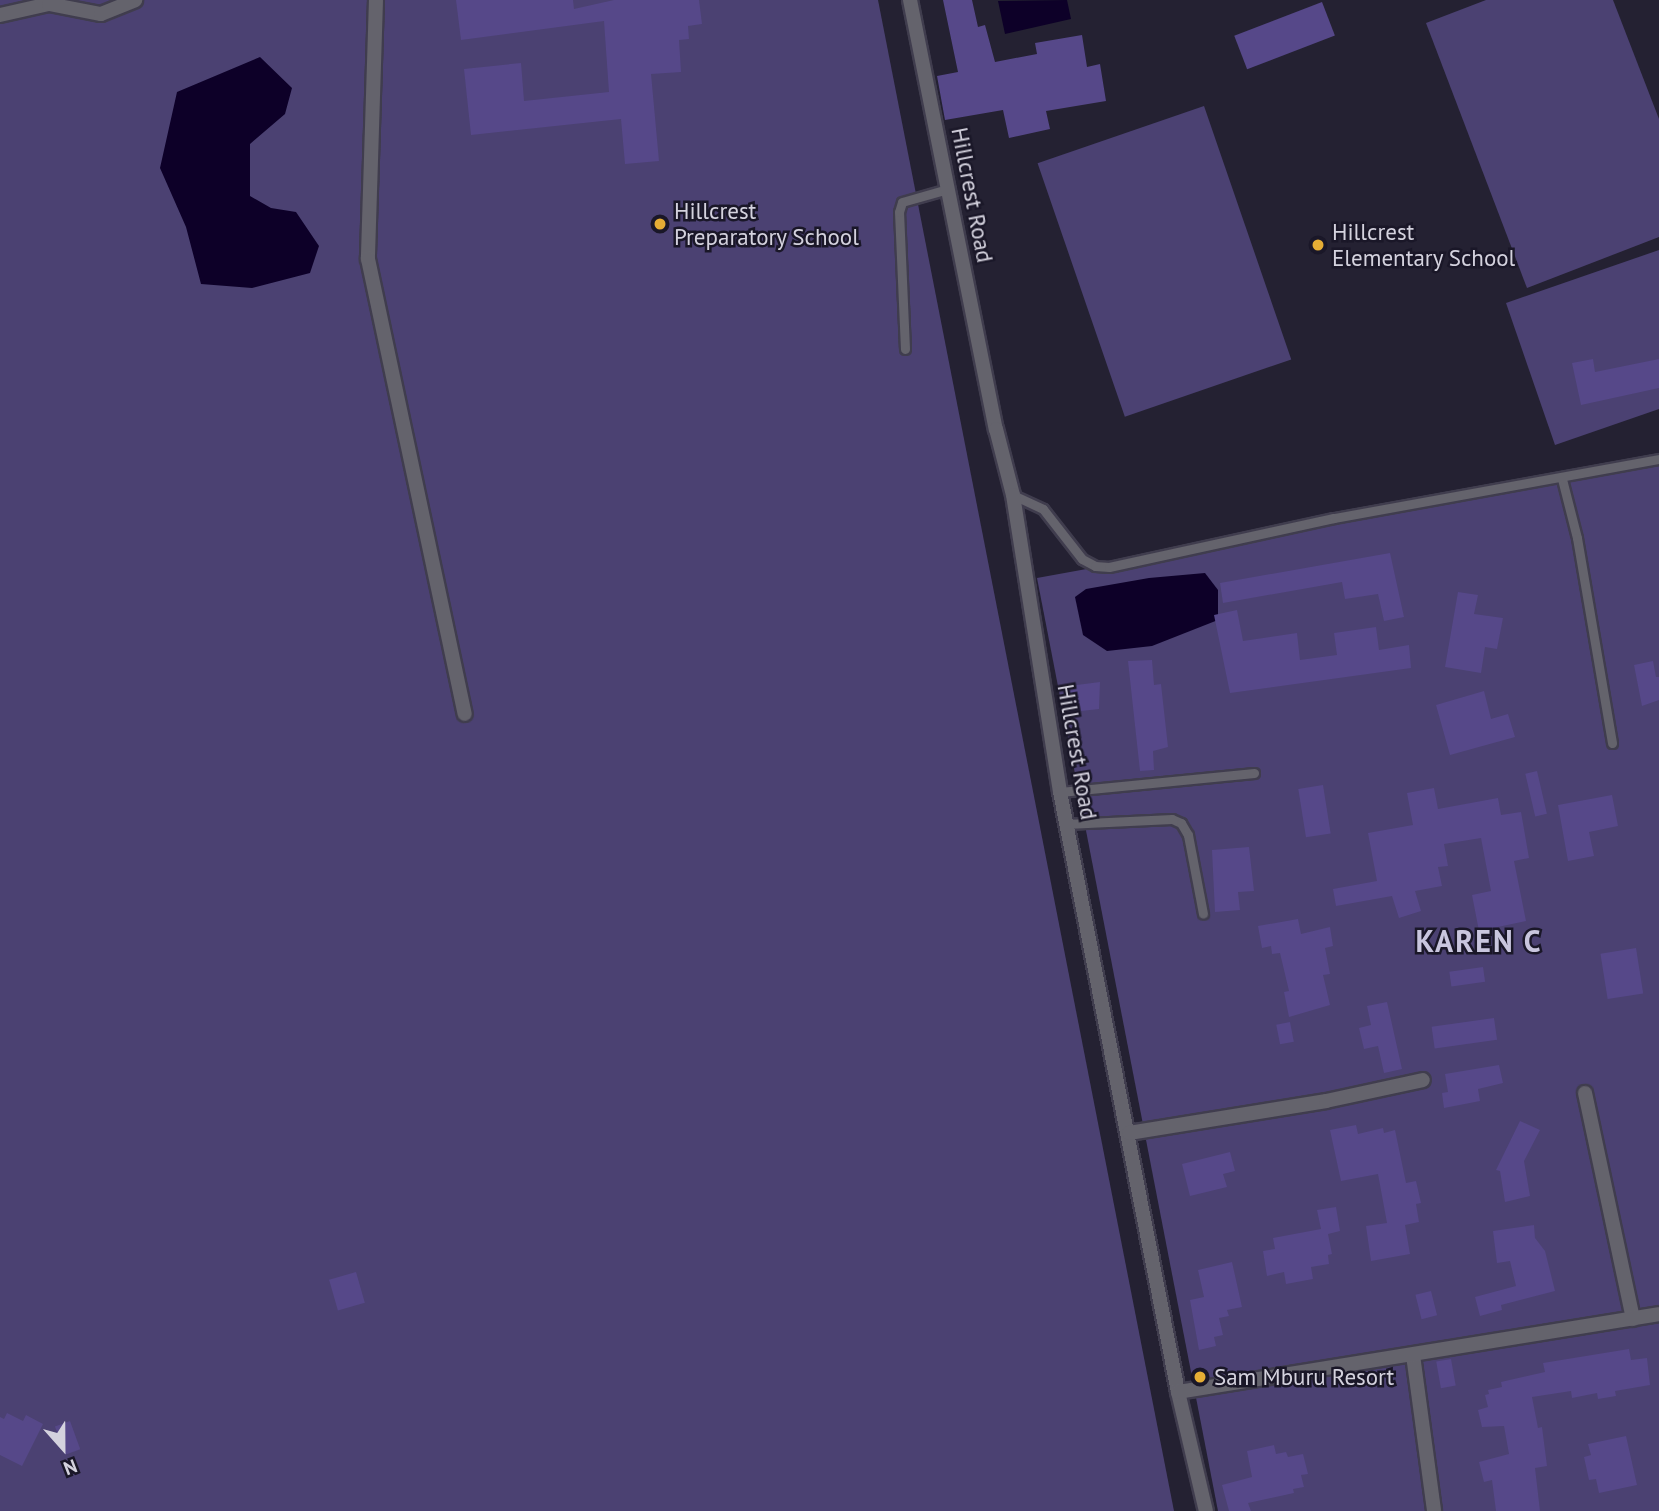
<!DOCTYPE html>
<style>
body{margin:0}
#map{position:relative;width:1659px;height:1511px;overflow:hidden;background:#242132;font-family:"PT Sans",sans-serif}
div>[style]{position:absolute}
.green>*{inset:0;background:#4b4172;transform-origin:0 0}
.water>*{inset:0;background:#0d0028}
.building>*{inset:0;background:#564889;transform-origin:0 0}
.roads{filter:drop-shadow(2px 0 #403d4e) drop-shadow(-2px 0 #403d4e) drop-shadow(0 2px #403d4e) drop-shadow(0 -2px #403d4e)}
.service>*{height:9px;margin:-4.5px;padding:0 4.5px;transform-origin:4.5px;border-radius:4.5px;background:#64636c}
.minor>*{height:14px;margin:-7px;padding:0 7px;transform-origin:7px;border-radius:7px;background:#64636c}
.dots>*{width:19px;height:19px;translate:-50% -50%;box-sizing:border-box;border:4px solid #1a1728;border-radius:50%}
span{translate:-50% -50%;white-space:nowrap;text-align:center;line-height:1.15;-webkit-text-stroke:5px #1a1728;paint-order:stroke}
.street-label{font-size:23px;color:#d4d2de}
.poi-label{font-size:23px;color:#d4d2de}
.left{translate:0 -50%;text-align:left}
.district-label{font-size:30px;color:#c9c6de;font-weight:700;letter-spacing:2px}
.north{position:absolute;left:28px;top:1413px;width:70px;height:70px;-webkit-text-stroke:5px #1a1728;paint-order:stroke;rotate:159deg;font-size:19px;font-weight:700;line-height:28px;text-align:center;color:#d4d2de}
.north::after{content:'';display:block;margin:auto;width:24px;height:32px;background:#d4d2de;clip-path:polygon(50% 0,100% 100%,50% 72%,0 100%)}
</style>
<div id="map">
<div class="green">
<i style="clip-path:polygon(0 0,878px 0,1174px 1511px,0 1511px)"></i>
<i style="clip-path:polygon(1486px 0,1613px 0,1659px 119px,1659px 237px,1527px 288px,1426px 23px)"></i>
<i style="left:1204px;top:106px;width:268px;height:176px;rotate:71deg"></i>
<i style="clip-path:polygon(1659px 250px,1659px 409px,1555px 445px,1506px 303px)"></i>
<i style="clip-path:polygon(1659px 465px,1659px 1511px,1218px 1511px,1037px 578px)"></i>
</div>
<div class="water">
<i style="clip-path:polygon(1067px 0,1071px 19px,1005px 34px,998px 1px)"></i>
<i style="clip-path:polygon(260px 57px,292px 88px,285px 114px,250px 144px,250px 196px,271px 208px,296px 212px,319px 246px,310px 273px,252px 288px,201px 284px,186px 227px,160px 168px,177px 92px)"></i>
<i style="clip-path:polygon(1205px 573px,1218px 590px,1218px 620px,1152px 646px,1107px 651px,1083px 635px,1075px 597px,1086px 589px,1149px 578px)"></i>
</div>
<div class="building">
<i style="clip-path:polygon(456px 0,573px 0,574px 9px,614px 0,699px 0,702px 24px,688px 26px,689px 39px,679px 40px,681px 72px,651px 74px,659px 161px,625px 164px,621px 119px,471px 135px,464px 69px,521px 63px,524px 101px,609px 92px,604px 21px,461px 40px)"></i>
<i style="clip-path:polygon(943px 0,972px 0,978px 27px,985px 25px,995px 62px,1037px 54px,1035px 43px,1082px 35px,1087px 67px,1100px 64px,1106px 101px,1046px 111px,1050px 129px,1009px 138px,1003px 110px,945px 120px,937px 76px,958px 72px)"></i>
<i style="left:1322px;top:2px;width:36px;height:94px;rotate:69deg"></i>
<i style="clip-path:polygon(1593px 359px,1595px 372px,1659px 359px,1659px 388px,1581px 405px,1572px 363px)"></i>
<i style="clip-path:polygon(1390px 553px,1404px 617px,1384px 621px,1378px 594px,1345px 599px,1342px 582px,1223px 603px,1220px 583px)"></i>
<i style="clip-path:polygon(1458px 592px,1478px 595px,1474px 614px,1503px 618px,1497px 649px,1485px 647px,1481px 673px,1445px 667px)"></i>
<i style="clip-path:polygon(1237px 610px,1243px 641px,1297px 633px,1300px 660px,1337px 655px,1334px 633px,1376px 627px,1379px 650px,1409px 645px,1411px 668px,1230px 693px,1214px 615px)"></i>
<i style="clip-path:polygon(1152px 660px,1154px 685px,1161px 684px,1168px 747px,1153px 751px,1154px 770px,1140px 771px,1128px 661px)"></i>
<i style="clip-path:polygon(1653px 661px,1656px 677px,1659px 677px,1659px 700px,1642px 706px,1634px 665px)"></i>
<i style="clip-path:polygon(1100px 682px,1099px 709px,1081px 711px,1079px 700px,1071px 701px,1069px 686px)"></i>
<i style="clip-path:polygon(1484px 691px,1491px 719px,1508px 714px,1515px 737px,1450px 755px,1436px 705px)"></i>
<i style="left:1537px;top:771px;width:44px;height:12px;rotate:77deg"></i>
<i style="left:1323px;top:785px;width:49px;height:25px;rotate:81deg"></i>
<i style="clip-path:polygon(1434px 788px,1438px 809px,1498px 798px,1501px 815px,1521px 812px,1529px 858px,1514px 861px,1526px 921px,1479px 931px,1472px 895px,1491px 891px,1481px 838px,1444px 844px,1448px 866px,1438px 867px,1442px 886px,1415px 891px,1421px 911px,1399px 918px,1392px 896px,1336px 906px,1333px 889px,1377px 881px,1368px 833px,1413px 825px,1407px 793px)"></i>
<i style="clip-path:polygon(1612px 795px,1618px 826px,1589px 832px,1594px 856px,1568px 861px,1558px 805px)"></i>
<i style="clip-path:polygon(1249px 847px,1254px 891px,1238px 892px,1240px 910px,1215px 912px,1212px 850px)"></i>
<i style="clip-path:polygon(1298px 919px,1301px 934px,1330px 927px,1333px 946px,1325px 948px,1330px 974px,1323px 975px,1330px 1005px,1289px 1017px,1284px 992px,1289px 991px,1280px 953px,1272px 954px,1271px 946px,1262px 948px,1258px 926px)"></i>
<i style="left:1636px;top:948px;width:46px;height:36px;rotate:81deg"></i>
<i style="left:1483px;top:967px;width:15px;height:34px;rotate:82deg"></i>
<i style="clip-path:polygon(1387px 1002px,1402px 1069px,1384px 1073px,1378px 1046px,1364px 1049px,1359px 1028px,1371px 1025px,1367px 1006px)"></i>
<i style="left:1494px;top:1018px;width:22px;height:63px;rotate:82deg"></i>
<i style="left:1290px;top:1022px;width:20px;height:14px;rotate:79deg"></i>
<i style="clip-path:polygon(1499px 1065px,1503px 1083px,1478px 1089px,1480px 1101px,1444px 1108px,1442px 1093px,1448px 1092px,1445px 1074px)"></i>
<i style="clip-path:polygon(1520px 1121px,1540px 1130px,1524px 1161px,1530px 1196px,1505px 1202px,1500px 1171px,1496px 1170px)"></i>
<i style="clip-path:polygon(1356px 1125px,1358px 1134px,1383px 1128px,1384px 1133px,1395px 1130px,1406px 1183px,1416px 1181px,1421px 1203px,1416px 1204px,1419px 1222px,1405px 1225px,1410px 1254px,1371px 1261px,1366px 1226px,1387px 1223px,1378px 1174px,1341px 1181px,1330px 1130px)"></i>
<i style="clip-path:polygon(1230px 1152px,1235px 1171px,1223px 1174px,1227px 1187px,1190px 1196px,1182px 1164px)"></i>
<i style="clip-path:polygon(1336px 1207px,1340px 1231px,1328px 1234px,1332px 1254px,1328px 1255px,1329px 1264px,1311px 1267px,1313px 1279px,1286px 1284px,1284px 1272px,1267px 1276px,1263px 1251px,1275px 1249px,1273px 1238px,1321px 1229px,1317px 1210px)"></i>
<i style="clip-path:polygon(1534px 1225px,1535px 1238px,1545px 1251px,1555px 1291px,1501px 1305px,1502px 1310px,1480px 1316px,1475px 1297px,1516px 1286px,1510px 1261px,1497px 1263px,1493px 1231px)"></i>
<i style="clip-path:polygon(1232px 1262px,1242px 1307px,1227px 1310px,1229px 1316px,1219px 1318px,1223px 1335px,1214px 1337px,1216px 1346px,1199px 1350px,1190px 1300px,1204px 1297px,1198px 1270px)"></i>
<i style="left:356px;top:1272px;width:32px;height:28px;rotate:74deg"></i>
<i style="left:1431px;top:1291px;width:25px;height:16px;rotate:76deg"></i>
<i style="clip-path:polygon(1629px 1349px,1631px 1360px,1647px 1358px,1650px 1385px,1615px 1391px,1616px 1396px,1598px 1399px,1597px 1393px,1572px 1398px,1571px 1391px,1532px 1397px,1538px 1428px,1542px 1427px,1547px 1466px,1535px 1468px,1540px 1511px,1496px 1511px,1492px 1480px,1484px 1482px,1479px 1462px,1509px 1454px,1504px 1426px,1482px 1427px,1478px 1410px,1488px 1407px,1485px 1395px,1489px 1394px,1488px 1390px,1502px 1387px,1501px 1382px,1545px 1372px,1543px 1363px)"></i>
<i style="left:1451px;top:1359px;width:27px;height:15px;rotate:80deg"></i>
<i style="clip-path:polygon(7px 1413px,23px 1421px,26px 1415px,43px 1424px,22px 1466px,0 1455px,0 1417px,4px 1419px)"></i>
<i style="left:70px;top:1421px;width:30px;height:16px;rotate:70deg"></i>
<i style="clip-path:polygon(1626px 1436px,1637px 1485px,1599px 1493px,1596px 1479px,1589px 1480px,1584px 1457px,1591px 1455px,1588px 1444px)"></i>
<i style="clip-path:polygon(1274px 1445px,1276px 1454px,1286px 1452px,1288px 1457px,1303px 1454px,1308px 1474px,1301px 1475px,1304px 1487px,1293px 1489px,1294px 1493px,1248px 1503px,1251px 1511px,1229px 1511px,1222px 1485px,1252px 1477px,1247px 1451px)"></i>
</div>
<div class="roads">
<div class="service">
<i style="left:905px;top:349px;width:137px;rotate:-92.5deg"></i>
<i style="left:899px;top:212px;width:10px;rotate:-73deg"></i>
<i style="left:902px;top:202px;width:48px;rotate:-15.8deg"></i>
<i style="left:1562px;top:479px;width:61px;rotate:75.7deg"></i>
<i style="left:1577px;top:538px;width:208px;rotate:80.3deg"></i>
<i style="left:1013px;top:495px;width:33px;rotate:25deg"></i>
<i style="left:1043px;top:509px;width:63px;rotate:52deg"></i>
<i style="left:1082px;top:559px;width:15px;rotate:28deg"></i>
<i style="left:1095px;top:566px;width:14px;rotate:4deg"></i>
<i style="left:1109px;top:567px;width:230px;rotate:-12.3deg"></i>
<i style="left:1334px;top:518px;width:330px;rotate:-10.3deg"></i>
<i style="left:1060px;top:792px;width:195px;rotate:-5.6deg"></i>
<i style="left:1066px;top:824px;width:106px;rotate:-2.7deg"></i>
<i style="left:1172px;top:819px;width:10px;rotate:24deg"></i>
<i style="left:1181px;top:823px;width:14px;rotate:60deg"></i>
<i style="left:1188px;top:835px;width:80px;rotate:79.2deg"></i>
</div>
<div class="minor">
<i style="left:376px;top:0;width:259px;rotate:91.8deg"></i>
<i style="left:368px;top:259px;width:465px;rotate:78deg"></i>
<i style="left:910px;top:0;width:438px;rotate:78.7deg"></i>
<i style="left:996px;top:429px;width:68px;rotate:75.6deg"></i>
<i style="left:1013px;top:495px;width:301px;rotate:81deg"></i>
<i style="left:1060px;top:792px;width:611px;rotate:78.87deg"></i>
<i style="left:1178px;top:1392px;width:122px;rotate:76.8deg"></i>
<i style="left:0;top:15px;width:50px;rotate:-12.7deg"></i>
<i style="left:49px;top:4px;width:53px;rotate:10.9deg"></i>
<i style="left:101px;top:14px;width:37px;rotate:-22deg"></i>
<i style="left:1585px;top:1093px;width:231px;rotate:78deg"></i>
<i style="left:1129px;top:1133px;width:200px;rotate:-9.2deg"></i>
<i style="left:1326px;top:1101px;width:99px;rotate:-12.2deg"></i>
<i style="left:1413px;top:1355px;width:157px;rotate:82.3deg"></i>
<i style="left:1178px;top:1392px;width:487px;rotate:-9.2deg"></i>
</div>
</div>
<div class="dots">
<i style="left:660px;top:224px;background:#e5ad35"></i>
<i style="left:1318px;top:245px;background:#e5ad35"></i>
<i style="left:1200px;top:1377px;background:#e5ad35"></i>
</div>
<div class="street-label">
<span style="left:972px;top:195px;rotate:79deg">Hillcrest Road</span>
<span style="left:1077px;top:752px;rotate:80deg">Hillcrest Road</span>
</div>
<div class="poi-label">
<span class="left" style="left:674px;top:224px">Hillcrest<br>Preparatory School</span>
<span class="left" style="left:1332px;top:245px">Hillcrest<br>Elementary School</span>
<span class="left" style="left:1214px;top:1377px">Sam Mburu Resort</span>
</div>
<div class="district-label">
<span style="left:1479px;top:941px">KAREN C</span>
</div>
<div class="north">N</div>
</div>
